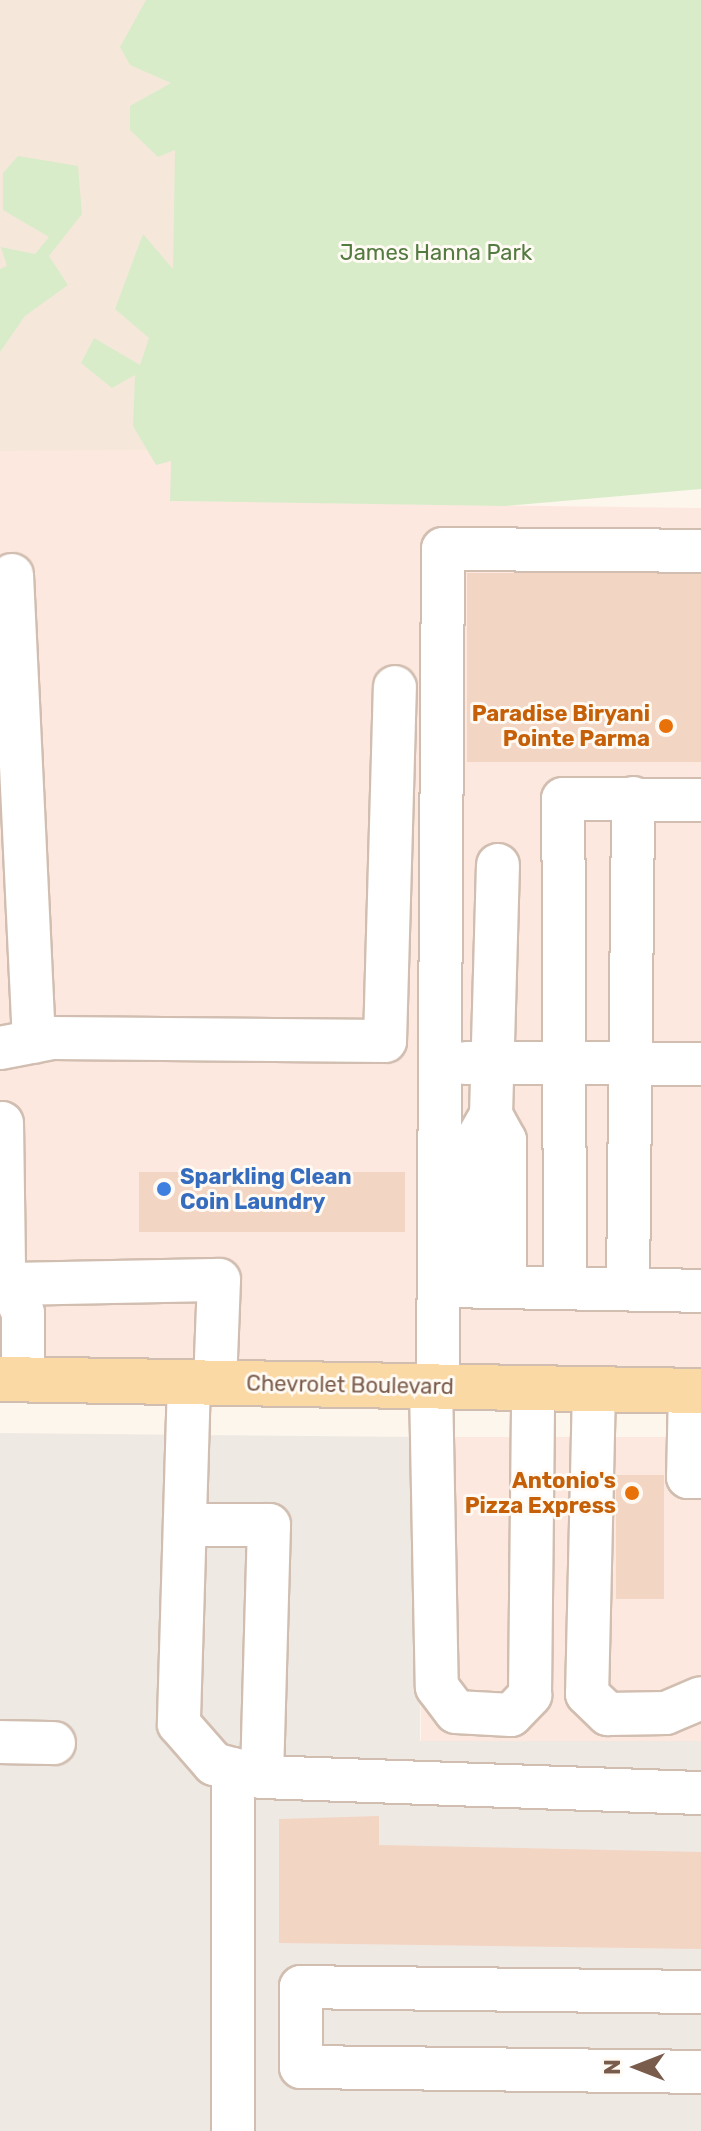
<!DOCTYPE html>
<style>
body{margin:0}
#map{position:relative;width:701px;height:2131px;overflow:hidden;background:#fdf6ec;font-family:Rubik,sans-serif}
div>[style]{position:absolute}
.residential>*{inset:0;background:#f5e8da;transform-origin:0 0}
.commercial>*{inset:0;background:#fde8e0;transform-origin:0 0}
.industrial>*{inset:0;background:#efe9e4}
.green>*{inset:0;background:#d8ecc9}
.building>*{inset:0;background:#f3d5c3;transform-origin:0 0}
.roads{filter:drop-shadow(2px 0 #d1beb0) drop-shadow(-2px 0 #d1beb0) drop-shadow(0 2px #d1beb0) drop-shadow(0 -2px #d1beb0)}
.minor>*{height:42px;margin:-21px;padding:0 21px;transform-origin:21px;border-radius:21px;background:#fff}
.major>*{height:44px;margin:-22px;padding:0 22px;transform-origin:22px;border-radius:22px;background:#fbd9a5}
.dots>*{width:22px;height:22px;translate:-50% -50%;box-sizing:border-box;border:4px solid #fffaf3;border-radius:50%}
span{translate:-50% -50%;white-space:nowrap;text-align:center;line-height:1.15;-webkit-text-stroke:6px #fffaf3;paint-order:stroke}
.park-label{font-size:22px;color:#537a41}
.food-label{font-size:22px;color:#c56008;font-weight:700}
.right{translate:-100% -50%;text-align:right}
.shop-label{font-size:22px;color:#366cbe;font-weight:700}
.left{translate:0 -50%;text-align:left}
.street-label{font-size:22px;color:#7a5c4d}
.north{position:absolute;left:597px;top:2027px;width:80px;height:80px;-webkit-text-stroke:6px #fffaf3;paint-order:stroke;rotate:270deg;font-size:22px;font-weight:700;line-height:32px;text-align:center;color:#7a5c4d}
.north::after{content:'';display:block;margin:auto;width:28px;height:36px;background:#7a5c4d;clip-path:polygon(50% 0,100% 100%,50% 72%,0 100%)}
</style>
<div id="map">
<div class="residential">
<i style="left:0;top:0;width:177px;height:451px"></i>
</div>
<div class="commercial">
<i style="clip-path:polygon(171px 450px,171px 501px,701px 508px,701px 1375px,0 1356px,0 451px)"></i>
<i style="left:421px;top:1437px;width:280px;height:304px"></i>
</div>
<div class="industrial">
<i style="clip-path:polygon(0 1433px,421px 1437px,420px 1741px,701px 1741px,701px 2131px,0 2131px)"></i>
</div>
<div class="green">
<i style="clip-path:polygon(146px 0,701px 0,701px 489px,505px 506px,170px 501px,171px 461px,156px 465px,133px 426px,135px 375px,112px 388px,81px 363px,94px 338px,140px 365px,149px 338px,115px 309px,143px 234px,173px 269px,175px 150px,158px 157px,130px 130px,130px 106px,171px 83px,130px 65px,120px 47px)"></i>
<i style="clip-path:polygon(18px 156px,78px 166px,82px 214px,49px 256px,68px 285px,25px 316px,0 352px,0 269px,7px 266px,1px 247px,35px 254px,49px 237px,3px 210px,3px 173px)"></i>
</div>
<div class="building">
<i style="left:467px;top:573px;width:234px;height:189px"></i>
<i style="left:139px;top:1172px;width:266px;height:60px"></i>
<i style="left:616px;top:1475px;width:48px;height:124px"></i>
<i style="clip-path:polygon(379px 1816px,379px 1845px,701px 1852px,701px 1949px,279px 1943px,279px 1819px)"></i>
</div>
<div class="roads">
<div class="minor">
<i style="left:12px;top:575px;width:467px;rotate:87.3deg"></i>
<i style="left:0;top:1048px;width:54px;rotate:-10.7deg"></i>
<i style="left:53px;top:1038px;width:332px;rotate:0.5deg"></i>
<i style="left:385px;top:1041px;width:354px;rotate:-88.4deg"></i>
<i style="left:466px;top:1063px;width:235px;rotate:0.2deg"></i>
<i style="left:491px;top:1115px;width:29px;rotate:61deg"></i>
<i style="left:505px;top:1140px;width:146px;rotate:90deg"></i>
<i style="left:2px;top:1123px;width:148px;rotate:89.2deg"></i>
<i style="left:4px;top:1271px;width:46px;rotate:65.7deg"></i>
<i style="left:23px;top:1313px;width:66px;rotate:90deg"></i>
<i style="left:10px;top:1284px;width:209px;rotate:-1.1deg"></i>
<i style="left:219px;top:1280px;width:103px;rotate:92.2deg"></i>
<i style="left:446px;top:1286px;width:255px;rotate:1.1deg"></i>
<i style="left:471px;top:1286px;width:145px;rotate:-88deg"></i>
<i style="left:476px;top:1141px;width:30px;rotate:-60deg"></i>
<i style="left:491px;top:1115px;width:250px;rotate:-88.4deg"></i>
<i style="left:565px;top:1287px;width:488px;rotate:-90.2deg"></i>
<i style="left:563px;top:799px;width:138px;rotate:0.4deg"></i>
<i style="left:628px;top:1289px;width:491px;rotate:-89.4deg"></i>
<i style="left:189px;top:1382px;width:342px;rotate:91.7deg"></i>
<i style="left:179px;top:1724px;width:53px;rotate:48.8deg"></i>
<i style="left:214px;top:1764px;width:50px;rotate:15.2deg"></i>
<i style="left:262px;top:1777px;width:439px;rotate:2.1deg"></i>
<i style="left:431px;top:1386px;width:301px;rotate:88.9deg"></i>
<i style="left:437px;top:1687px;width:31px;rotate:53deg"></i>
<i style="left:456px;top:1712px;width:55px;rotate:3.1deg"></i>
<i style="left:511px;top:1715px;width:28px;rotate:-46deg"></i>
<i style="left:530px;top:1695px;width:307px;rotate:-89.4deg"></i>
<i style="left:438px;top:1386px;width:837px;rotate:-89.66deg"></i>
<i style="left:443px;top:549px;width:258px;rotate:0.4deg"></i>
<i style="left:594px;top:1389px;width:305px;rotate:91.3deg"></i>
<i style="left:587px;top:1694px;width:29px;rotate:44deg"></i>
<i style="left:608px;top:1714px;width:58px;rotate:-1deg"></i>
<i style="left:666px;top:1713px;width:38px;rotate:-23deg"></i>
<i style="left:690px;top:1391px;width:86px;rotate:91.3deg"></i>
<i style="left:688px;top:1477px;width:13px"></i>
<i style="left:185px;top:1525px;width:84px"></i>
<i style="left:269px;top:1525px;width:252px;rotate:91.6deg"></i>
<i style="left:0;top:1742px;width:54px;rotate:1.1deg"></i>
<i style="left:233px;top:1769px;width:362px;rotate:90deg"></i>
<i style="left:701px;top:1992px;width:400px;rotate:-179.3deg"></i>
<i style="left:301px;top:1987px;width:80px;rotate:90deg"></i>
<i style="left:301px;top:2067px;width:400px;rotate:0.7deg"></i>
</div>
<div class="major">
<i style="left:0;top:1379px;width:701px;rotate:0.98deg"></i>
</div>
</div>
<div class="dots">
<i style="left:666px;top:726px;background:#e8710a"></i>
<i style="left:164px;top:1189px;background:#3f7fe0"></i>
<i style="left:632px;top:1493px;background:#e8710a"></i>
</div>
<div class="park-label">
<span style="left:436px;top:253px">James Hanna Park</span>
</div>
<div class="food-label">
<span class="right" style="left:650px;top:726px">Paradise Biryani<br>Pointe Parma</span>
<span class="right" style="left:616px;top:1493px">Antonio's<br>Pizza Express</span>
</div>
<div class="shop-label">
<span class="left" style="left:180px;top:1189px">Sparkling Clean<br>Coin Laundry</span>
</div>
<div class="street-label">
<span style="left:350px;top:1385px;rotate:1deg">Chevrolet Boulevard</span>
</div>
<div class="north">N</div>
</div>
